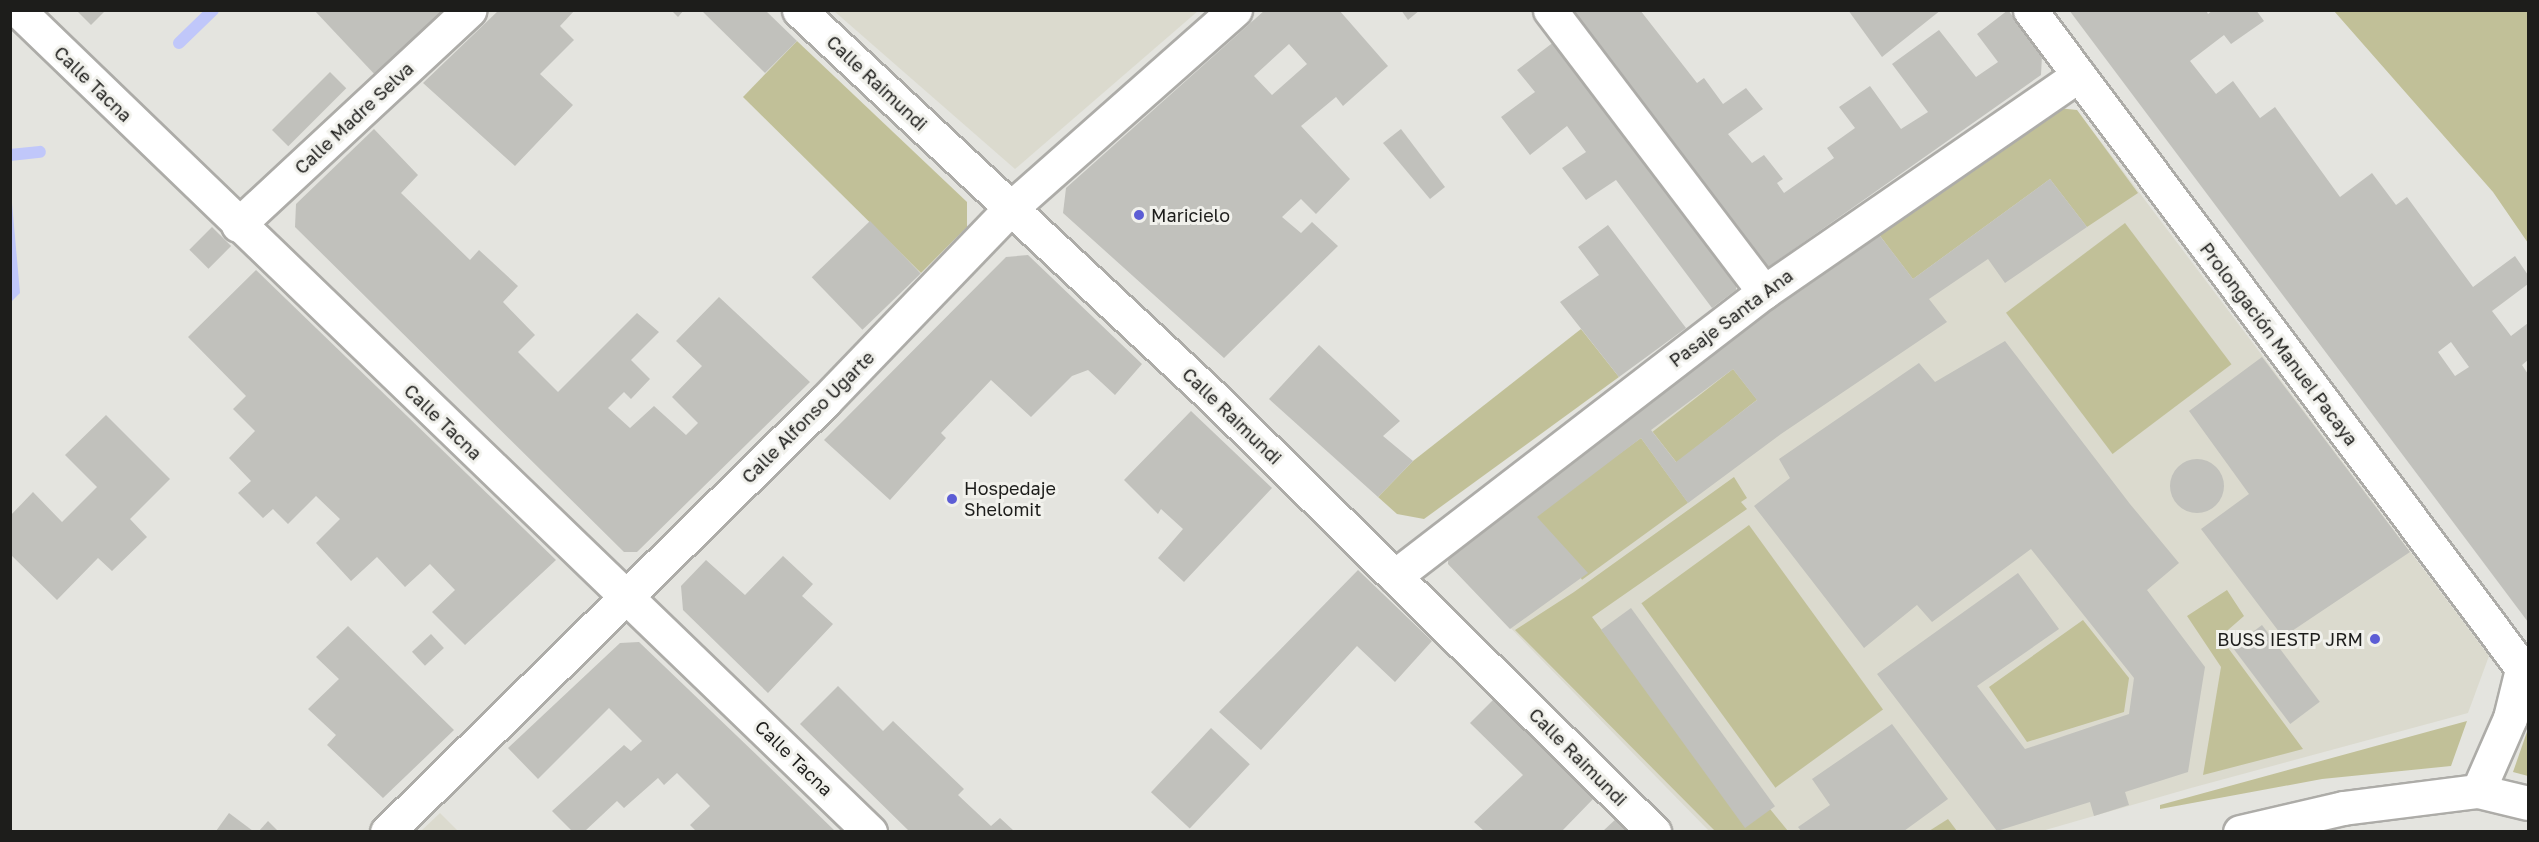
<!DOCTYPE html>
<meta charset="utf-8">
<style>
body{margin:0}
#map{position:relative;width:2539px;height:842px;overflow:hidden;background:#e4e4df;font-family:"Golos Text",sans-serif}
div>[style]{position:absolute}
.built>*{inset:0;background:#dbdace}
.green>*{inset:0;background:#c1c098;transform-origin:0 0}
.water>*{inset:0;background:#c0c7fa}
.stream>*{height:12px;margin:-6px;padding:0 6px;transform-origin:6px;border-radius:6px;background:#c0c7fa}
.building>*{inset:0;background:#c1c1bc;transform-origin:0 0}
.round{border-radius:50%}
.roads{filter:drop-shadow(2px 0 #adaca8) drop-shadow(-2px 0 #adaca8) drop-shadow(0 2px #adaca8) drop-shadow(0 -2px #adaca8)}
.minor>*{height:33px;margin:-16.5px;padding:0 16.5px;transform-origin:16.5px;border-radius:16.5px;background:#fff}
.dots>*{width:16px;height:16px;translate:-50% -50%;box-sizing:border-box;border:3px solid #f1f1ec;border-radius:50%}
span{translate:-50% -50%;white-space:nowrap;text-align:center;line-height:1.15;-webkit-text-stroke:6px #f1f1ec;paint-order:stroke}
.street-label{font-size:18px;color:#1d1d1b}
.poi-label{font-size:18px;color:#1d1d1b}
.left{translate:0 -50%;text-align:left}
.right{translate:-100% -50%;text-align:right}
.frame{position:absolute;inset:0;border:12px solid #1d1d1b;pointer-events:none}
</style>
<div id="map">
<div class="built">
<i style="clip-path:polygon(834px 11px,1198px 11px,1015px 169px)"></i>
<i style="clip-path:polygon(2077px 110px,2489px 656px,2468px 713px,2191px 788px,2042px 831px,1709px 831px,1448px 564px,1449px 547px)"></i>
<i style="clip-path:polygon(440px 813px,458px 831px,421px 831px)"></i>
</div>
<div class="green">
<i style="clip-path:polygon(2334px 11px,2528px 11px,2528px 243px,2493px 192px)"></i>
<i style="clip-path:polygon(797px 41px,967px 202px,967px 227px,921px 273px,743px 97px)"></i>
<i style="clip-path:polygon(2058px 108px,2077px 110px,2138px 193px,2087px 227px,2050px 179px,1913px 279px,1877px 232px)"></i>
<i style="left:2125px;top:223px;width:177px;height:149px;rotate:53deg"></i>
<i style="clip-path:polygon(1581px 329px,1619px 377px,1424px 519px,1397px 514px,1378px 497px,1413px 461px)"></i>
<i style="left:1733px;top:369px;width:39px;height:102px;rotate:52deg"></i>
<i style="left:1641px;top:438px;width:80px;height:131px;rotate:54deg"></i>
<i style="clip-path:polygon(1734px 477px,1747px 498px,1741px 502px,1747px 509px,1592px 617px,1746px 824px,1770px 809px,1788px 831px,1715px 831px,1515px 630px,1574px 592px)"></i>
<i style="left:1749px;top:525px;width:228px;height:133px;rotate:54deg"></i>
<i style="clip-path:polygon(2227px 590px,2244px 616px,2220px 637px,2303px 749px,2203px 775px,2221px 667px,2187px 616px)"></i>
<i style="clip-path:polygon(2083px 620px,2129px 678px,2124px 712px,2027px 742px,1989px 687px)"></i>
<i style="clip-path:polygon(2467px 721px,2451px 766px,2322px 779px,2160px 809px,2160px 805px)"></i>
<i style="clip-path:polygon(2528px 729px,2528px 776px,2513px 772px)"></i>
<i style="clip-path:polygon(1948px 819px,1957px 831px,1929px 831px)"></i>
</div>
<div class="water">
<i style="clip-path:polygon(11px 192px,20px 293px,11px 302px,10px 302px)"></i>
</div>
<div class="stream">
<i style="left:179px;top:43px;width:47px;rotate:-44.1deg"></i>
<i style="left:10px;top:155px;width:30px;rotate:-6deg"></i>
</div>
<div class="building">
<i style="clip-path:polygon(76px 10px,106px 10px,91px 25px)"></i>
<i style="clip-path:polygon(314px 10px,450px 10px,378px 78px)"></i>
<i style="clip-path:polygon(499px 10px,575px 10px,560px 26px,574px 40px,540px 74px,573px 105px,515px 166px,423px 83px)"></i>
<i style="clip-path:polygon(671px 10px,684px 10px,678px 17px)"></i>
<i style="clip-path:polygon(701px 10px,765px 10px,797px 41px,765px 73px)"></i>
<i style="clip-path:polygon(evenodd,1265px 10px,1339px 10px,1388px 66px,1343px 106px,1336px 97px,1301px 126px,1350px 179px,1316px 214px,1301px 199px,1282px 217px,1301px 233px,1312px 222px,1338px 246px,1224px 358px,1063px 213px,1066px 188px,1265px 10px,1289px 44px,1307px 64px,1272px 95px,1254px 76px,1289px 44px)"></i>
<i style="clip-path:polygon(1401px 10px,1420px 10px,1408px 20px)"></i>
<i style="clip-path:polygon(1567px 10px,1640px 10px,1697px 83px,1704px 78px,1723px 104px,1746px 88px,1763px 109px,1728px 134px,1752px 163px,1764px 155px,1783px 179px,1777px 183px,1784px 193px,1834px 158px,1827px 148px,1855px 128px,1839px 107px,1870px 86px,1901px 129px,1928px 112px,1892px 64px,1939px 30px,1976px 77px,1998px 62px,1977px 34px,2008px 10px,2042px 55px,2041px 75px,1767px 268px)"></i>
<i style="clip-path:polygon(1848px 10px,1941px 10px,1882px 57px)"></i>
<i style="clip-path:polygon(evenodd,2069px 10px,2206px 10px,2208px 14px,2213px 10px,2256px 10px,2264px 21px,2231px 44px,2224px 35px,2190px 61px,2216px 94px,2233px 81px,2260px 118px,2275px 107px,2340px 197px,2372px 173px,2396px 205px,2407px 197px,2473px 287px,2515px 256px,2528px 275px,2528px 284px,2492px 311px,2511px 336px,2528px 323px,2528px 360px,2522px 365px,2528px 374px,2528px 622px,2069px 10px,2451px 342px,2469px 367px,2455px 376px,2438px 352px,2451px 342px)"></i>
<i style="clip-path:polygon(1559px 38px,1738px 270px,1736px 290px,1712px 308px,1616px 180px,1586px 200px,1562px 168px,1586px 152px,1567px 126px,1530px 155px,1501px 117px,1535px 92px,1517px 70px)"></i>
<i style="left:330px;top:72px;width:23px;height:82px;rotate:45deg"></i>
<i style="clip-path:polygon(374px 129px,418px 175px,401px 193px,470px 260px,479px 250px,518px 286px,503px 302px,535px 335px,518px 352px,558px 392px,637px 313px,659px 332px,631px 360px,650px 379px,631px 399px,624px 392px,608px 408px,630px 428px,654px 406px,686px 435px,698px 423px,672px 397px,702px 366px,676px 341px,719px 297px,810px 382px,637px 552px,624px 552px,295px 227px,296px 204px)"></i>
<i style="clip-path:polygon(1401px 129px,1445px 187px,1430px 199px,1383px 143px)"></i>
<i style="clip-path:polygon(evenodd,2050px 179px,2087px 227px,2005px 283px,1988px 259px,1929px 299px,1947px 322px,1781px 434px,1688px 503px,1641px 438px,1537px 517px,1588px 573px,1510px 629px,1448px 564px,1449px 547px,1714px 345px,1877px 232px,1913px 279px,2050px 179px,1733px 369px,1757px 400px,1676px 462px,1651px 430px,1733px 369px)"></i>
<i style="left:870px;top:221px;width:73px;height:81px;rotate:46deg"></i>
<i style="clip-path:polygon(1608px 225px,1686px 328px,1619px 377px,1560px 302px,1599px 275px,1578px 247px)"></i>
<i style="left:212px;top:227px;width:27px;height:32px;rotate:45deg"></i>
<i style="clip-path:polygon(1028px 255px,1142px 364px,1115px 395px,1088px 370px,1072px 376px,1031px 417px,991px 380px,941px 433px,946px 438px,890px 500px,824px 440px,1006px 257px)"></i>
<i style="clip-path:polygon(256px 270px,556px 560px,465px 645px,432px 612px,455px 590px,430px 564px,405px 587px,377px 557px,351px 581px,316px 543px,340px 519px,316px 496px,288px 524px,273px 509px,263px 518px,238px 493px,251px 481px,229px 458px,255px 431px,233px 409px,246px 396px,188px 337px)"></i>
<i style="clip-path:polygon(2005px 341px,2130px 504px,2179px 563px,2147px 590px,2205px 667px,2188px 772px,2125px 792px,2129px 805px,2094px 816px,2090px 802px,1997px 831px,1877px 674px,2018px 573px,2059px 629px,1977px 686px,2025px 749px,2129px 714px,2134px 678px,2031px 549px,1932px 622px,1917px 605px,1864px 648px,1754px 506px,1790px 478px,1779px 459px,1919px 363px,1935px 382px)"></i>
<i style="clip-path:polygon(1319px 345px,1400px 421px,1383px 436px,1413px 461px,1378px 497px,1269px 399px)"></i>
<i style="clip-path:polygon(2262px 357px,2410px 552px,2283px 637px,2201px 529px,2249px 494px,2189px 411px)"></i>
<i style="clip-path:polygon(1191px 411px,1272px 488px,1184px 582px,1158px 558px,1183px 529px,1161px 509px,1158px 514px,1124px 480px)"></i>
<i style="clip-path:polygon(106px 415px,170px 479px,130px 519px,147px 537px,112px 571px,98px 558px,57px 600px,10px 554px,10px 516px,33px 492px,62px 522px,97px 487px,65px 455px)"></i>
<i class="round" style="left:2170px;top:459px;width:54px;height:54px"></i>
<i style="clip-path:polygon(783px 556px,813px 584px,802px 596px,833px 624px,768px 693px,683px 610px,681px 586px,706px 560px,745px 595px)"></i>
<i style="clip-path:polygon(1358px 570px,1432px 641px,1395px 682px,1357px 646px,1261px 750px,1219px 712px)"></i>
<i style="left:1631px;top:608px;width:245px;height:37px;rotate:54deg"></i>
<i style="left:2262px;top:625px;width:96px;height:37px;rotate:53deg"></i>
<i style="clip-path:polygon(348px 626px,454px 730px,383px 798px,327px 745px,336px 735px,308px 709px,339px 679px,316px 657px)"></i>
<i style="left:431px;top:634px;width:19px;height:26px;rotate:47deg"></i>
<i style="clip-path:polygon(639px 642px,761px 759px,835px 831px,696px 831px,690px 825px,710px 806px,677px 773px,664px 785px,658px 778px,624px 808px,617px 801px,585px 831px,572px 831px,552px 811px,624px 745px,631px 751px,642px 741px,609px 708px,538px 779px,508px 748px,620px 643px)"></i>
<i style="clip-path:polygon(838px 686px,883px 731px,893px 721px,964px 789px,958px 795px,991px 826px,1000px 818px,1014px 831px,909px 831px,800px 724px)"></i>
<i style="clip-path:polygon(1493px 700px,1595px 797px,1562px 831px,1484px 831px,1474px 822px,1523px 775px,1470px 723px)"></i>
<i style="clip-path:polygon(1892px 724px,1948px 799px,1904px 831px,1801px 831px,1798px 827px,1830px 805px,1812px 779px)"></i>
<i style="left:1211px;top:728px;width:53px;height:88px;rotate:43deg"></i>
<i style="clip-path:polygon(229px 813px,253px 831px,216px 831px)"></i>
<i style="clip-path:polygon(1617px 818px,1631px 831px,1603px 831px)"></i>
<i style="clip-path:polygon(268px 821px,278px 831px,259px 831px)"></i>
</div>
<div class="roads">
<div class="minor">
<i style="left:18px;top:10px;width:1184px;rotate:43.97deg"></i>
<i style="left:799px;top:10px;width:570px;rotate:43.08deg"></i>
<i style="left:1215px;top:399px;width:617px;rotate:44.61deg"></i>
<i style="left:1550px;top:10px;width:354px;rotate:52.8deg"></i>
<i style="left:2030px;top:10px;width:832px;rotate:53.21deg"></i>
<i style="left:238px;top:225px;width:316px;rotate:-42.9deg"></i>
<i style="left:1395px;top:576px;width:466px;rotate:-37.6deg"></i>
<i style="left:1764px;top:292px;width:382px;rotate:-34.6deg"></i>
<i style="left:2478px;top:791px;width:80px;rotate:-66.3deg"></i>
<i style="left:2510px;top:718px;width:50px;rotate:-76.2deg"></i>
<i style="left:387px;top:832px;width:614px;rotate:-44.54deg"></i>
<i style="left:825px;top:401px;width:268px;rotate:-46.1deg"></i>
<i style="left:1011px;top:208px;width:299px;rotate:-41.5deg"></i>
<i style="left:2240px;top:832px;width:106px;rotate:-13.1deg"></i>
<i style="left:2343px;top:808px;width:136px;rotate:-7.2deg"></i>
<i style="left:2478px;top:791px;width:51px;rotate:13.5deg"></i>
</div>
</div>
<div class="dots">
<i style="left:1139px;top:215px;background:#5c5dd5"></i>
<i style="left:952px;top:499px;background:#5c5dd5"></i>
<i style="left:2375px;top:639px;background:#5c5dd5"></i>
</div>
<div class="street-label">
<span style="left:877px;top:83px;rotate:43deg">Calle Raimundi</span>
<span style="left:93px;top:84px;rotate:44deg">Calle Tacna</span>
<span style="left:354px;top:118px;rotate:-43deg">Calle Madre Selva</span>
<span style="left:1731px;top:318px;rotate:-37deg">Pasaje Santa Ana</span>
<span style="left:2279px;top:344px;rotate:53deg">Prolongación Manuel Pacaya</span>
<span style="left:1232px;top:416px;rotate:44deg">Calle Raimundi</span>
<span style="left:808px;top:417px;rotate:-45deg">Calle Alfonso Ugarte</span>
<span style="left:443px;top:422px;rotate:44deg">Calle Tacna</span>
<span style="left:1578px;top:757px;rotate:45deg">Calle Raimundi</span>
<span style="left:794px;top:758px;rotate:44deg">Calle Tacna</span>
</div>
<div class="poi-label">
<span class="left" style="left:1151px;top:215px">Maricielo</span>
<span class="left" style="left:964px;top:499px">Hospedaje<br>Shelomit</span>
<span class="right" style="left:2363px;top:639px">BUSS IESTP JRM</span>
</div>
<div class="frame"></div>
</div>
